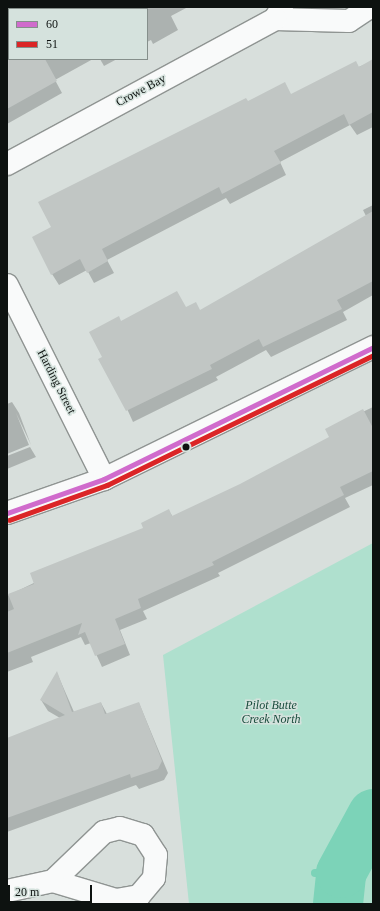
<!DOCTYPE html>
<style>
body{margin:0}
#map{position:relative;width:380px;height:911px;overflow:hidden;background:#d8dfdc;font-family:"Times New Roman",serif}
div>[style]{position:absolute}
.green>*{inset:0;background:#afe0ce}
.shadow>*{inset:0;background:#0003}
.stream>*{height:8px;margin:-4px;padding:0 4px;transform-origin:4px;border-radius:4px;background:#7cd3b8}
.river>*{height:50px;margin:-25px;padding:0 25px;transform-origin:25px;border-radius:25px;background:#7cd3b8}
.building>*{inset:0;background:#c1c6c4}
.roads{filter:drop-shadow(1px 0 #8f9492) drop-shadow(-1px 0 #8f9492) drop-shadow(0 1px #8f9492) drop-shadow(0 -1px #8f9492)}
.street>*{height:22px;margin:-11px;padding:0 11px;transform-origin:11px;border-radius:11px;background:#f9fafa}
.secondary>*{height:22px;margin:-11px;padding:0 11px;transform-origin:11px;border-radius:11px;background:#f9fafa}
.bus-1>*{height:5px;margin:-2.5px;padding:0 2.5px;transform-origin:2.5px;border-radius:2.5px;background:#d06bcc}
.bus-2>*{height:5px;margin:-2.5px;padding:0 2.5px;transform-origin:2.5px;border-radius:2.5px;background:#db2526}
.dots>*{width:11px;height:11px;translate:-50% -50%;box-sizing:border-box;border:2px solid #d5e2dd;border-radius:50%}
span{translate:-50% -50%;white-space:nowrap;text-align:center;line-height:1.15;-webkit-text-stroke:3px #d5e2dd;paint-order:stroke}
.street-label{font-size:12px;color:#0d1210}
.park-label{font-size:12px;color:#174b3b;font-style:italic}
.frame{position:absolute;inset:0;border:8px solid #0d1210;pointer-events:none}
.legend{position:absolute;left:8px;top:8px;width:140px;height:52px;box-sizing:border-box;background:#d5e2dd;border:1px solid #858f8b;margin:0;padding:5px 7px;list-style:none;font-size:12px;color:#0d1210}
.legend li{display:flex;align-items:center;gap:8px;height:20px}
.legend b{width:20px;border:1px solid #858f8b}
.scale{position:absolute;left:8px;top:885px;width:84px;height:18px;box-sizing:border-box;border:2px solid #0d1210;border-top:0;padding-left:5px;font-size:12px;line-height:14px;white-space:nowrap;color:#0d1210;-webkit-text-stroke:3px #d5e2dd;paint-order:stroke}
</style>
<div id="map">
<div class="green">
<i style="clip-path:polygon(373px 543px,373px 904px,189px 904px,163px 655px)"></i>
</div>
<div class="shadow">
<i style="clip-path:polygon(55px 7px,188px 7px,171px 16px,178px 30px,153px 44px,151px 40px,147px 42px,147px 9px,51px 9px)"></i>
<i style="clip-path:polygon(9px 32px,9px 59px,93px 59px,55px 80px,62px 93px,7px 124px)"></i>
<i style="clip-path:polygon(100px 59px,117px 59px,104px 66px)"></i>
<i style="clip-path:polygon(373px 61px,373px 127px,357px 135px,350px 125px,280px 162px,286px 175px,230px 204px,226px 198px,107px 260px,114px 273px,94px 283px,87px 270px,59px 285px,52px 274px,53px 228px,248px 102px,291px 95px)"></i>
<i style="clip-path:polygon(373px 205px,373px 295px,343px 312px,347px 320px,271px 357px,266px 350px,216px 377px,218px 380px,133px 422px,104px 358px,121px 322px,186px 309px,200px 311px,366px 216px,363px 210px)"></i>
<i style="clip-path:polygon(12px 402px,19px 413px,31px 445px,16px 413px,29px 445px,7px 454px,7px 404px)"></i>
<i style="clip-path:polygon(373px 407px,373px 485px,345px 498px,350px 507px,218px 573px,220px 576px,143px 611px,147px 619px,120px 630px,130px 655px,102px 667px,91px 643px,85px 645px,81px 637px,31px 657px,33px 662px,7px 672px,7px 596px,145px 529px,169px 511px,173px 517px,241px 485px,331px 437px,327px 429px)"></i>
<i style="clip-path:polygon(30px 447px,36px 457px,7px 469px,7px 456px)"></i>
<i style="clip-path:polygon(57px 673px,74px 712px,101px 703px,107px 714px,139px 703px,168px 773px,164px 780px,139px 789px,136px 785px,7px 832px,7px 759px,60px 718px,48px 711px,41px 700px)"></i>
</div>
<div class="stream">
<i style="left:315px;top:873px;width:15px"></i>
<i style="left:330px;top:873px;width:17px;rotate:-28deg"></i>
</div>
<div class="river">
<i style="left:338px;top:904px;width:31px;rotate:-84deg"></i>
<i style="left:341px;top:873px;width:67px;rotate:-61.5deg"></i>
</div>
<div class="building">
<i style="clip-path:polygon(7px 59px,45px 59px,57px 81px,7px 109px)"></i>
<i style="clip-path:polygon(373px 59px,373px 112px,349px 125px,344px 114px,274px 151px,281px 163px,222px 194px,219px 187px,102px 249px,108px 261px,87px 273px,80px 259px,51px 275px,32px 237px,51px 227px,38px 202px,246px 98px,248px 101px,285px 82px,291px 94px,356px 61px,359px 67px)"></i>
<i style="clip-path:polygon(373px 211px,373px 281px,337px 300px,342px 309px,263px 347px,259px 339px,210px 365px,212px 369px,126px 411px,98px 359px,102px 357px,89px 332px,119px 316px,121px 321px,177px 291px,186px 307px,196px 302px,200px 310px)"></i>
<i style="clip-path:polygon(363px 409px,373px 428px,373px 471px,340px 487px,344px 495px,212px 562px,214px 565px,138px 599px,141px 608px,115px 619px,125px 644px,95px 656px,85px 632px,78px 635px,82px 623px,7px 653px,7px 612px,14px 609px,8px 594px,34px 584px,30px 573px,143px 528px,141px 523px,169px 509px,172px 516px,240px 484px,329px 437px,325px 429px)"></i>
<i style="clip-path:polygon(57px 671px,72px 712px,101px 702px,105px 714px,139px 702px,162px 761px,158px 769px,131px 778px,130px 774px,7px 818px,7px 738px,65px 715px,40px 700px)"></i>
</div>
<div class="roads">
<div class="street">
<i style="left:282px;top:7px;width:14px;rotate:120deg"></i>
<i style="left:275px;top:19px;width:74px;rotate:1.5deg"></i>
<i style="left:349px;top:21px;width:25px;rotate:-34deg"></i>
<i style="left:7px;top:164px;width:305px;rotate:-28.4deg"></i>
<i style="left:120px;top:828px;width:24px;rotate:17deg"></i>
<i style="left:143px;top:835px;width:24px;rotate:57deg"></i>
<i style="left:156px;top:855px;width:23px;rotate:95deg"></i>
<i style="left:154px;top:878px;width:23px;rotate:130deg"></i>
<i style="left:139px;top:896px;width:23px;rotate:170deg"></i>
<i style="left:116px;top:900px;width:66px;rotate:-163.2deg"></i>
<i style="left:53px;top:881px;width:71px;rotate:-43.9deg"></i>
<i style="left:104px;top:832px;width:16px;rotate:-14deg"></i>
<i style="left:7px;top:891px;width:47px;rotate:-12.3deg"></i>
</div>
<div class="secondary">
<i style="left:7px;top:285px;width:217px;rotate:63.4deg"></i>
<i style="left:7px;top:513px;width:103px;rotate:-19.3deg"></i>
<i style="left:104px;top:479px;width:300px;rotate:-26.1deg"></i>
</div>
</div>
<div class="bus-1">
<i style="left:7px;top:513px;width:103px;rotate:-19.3deg"></i>
<i style="left:104px;top:479px;width:300px;rotate:-26.1deg"></i>
</div>
<div class="bus-2">
<i style="left:9px;top:520px;width:104px;rotate:-19.7deg"></i>
<i style="left:107px;top:485px;width:296px;rotate:-26deg"></i>
</div>
<div class="dots">
<i style="left:186px;top:447px;background:#0d1210"></i>
</div>
<div class="street-label">
<span style="left:141px;top:91px;rotate:-28deg">Crowe Bay</span>
<span style="left:56px;top:382px;rotate:63deg">Harding Street</span>
</div>
<div class="park-label">
<span style="left:271px;top:713px">Pilot Butte<br>Creek North</span>
</div>
<div class="frame"></div>
<ul class="legend">
<li><b style="height:5px;background:#d06bcc"></b>60</li>
<li><b style="height:5px;background:#db2526"></b>51</li>
</ul>
<div class="scale">20 m</div>
</div>
